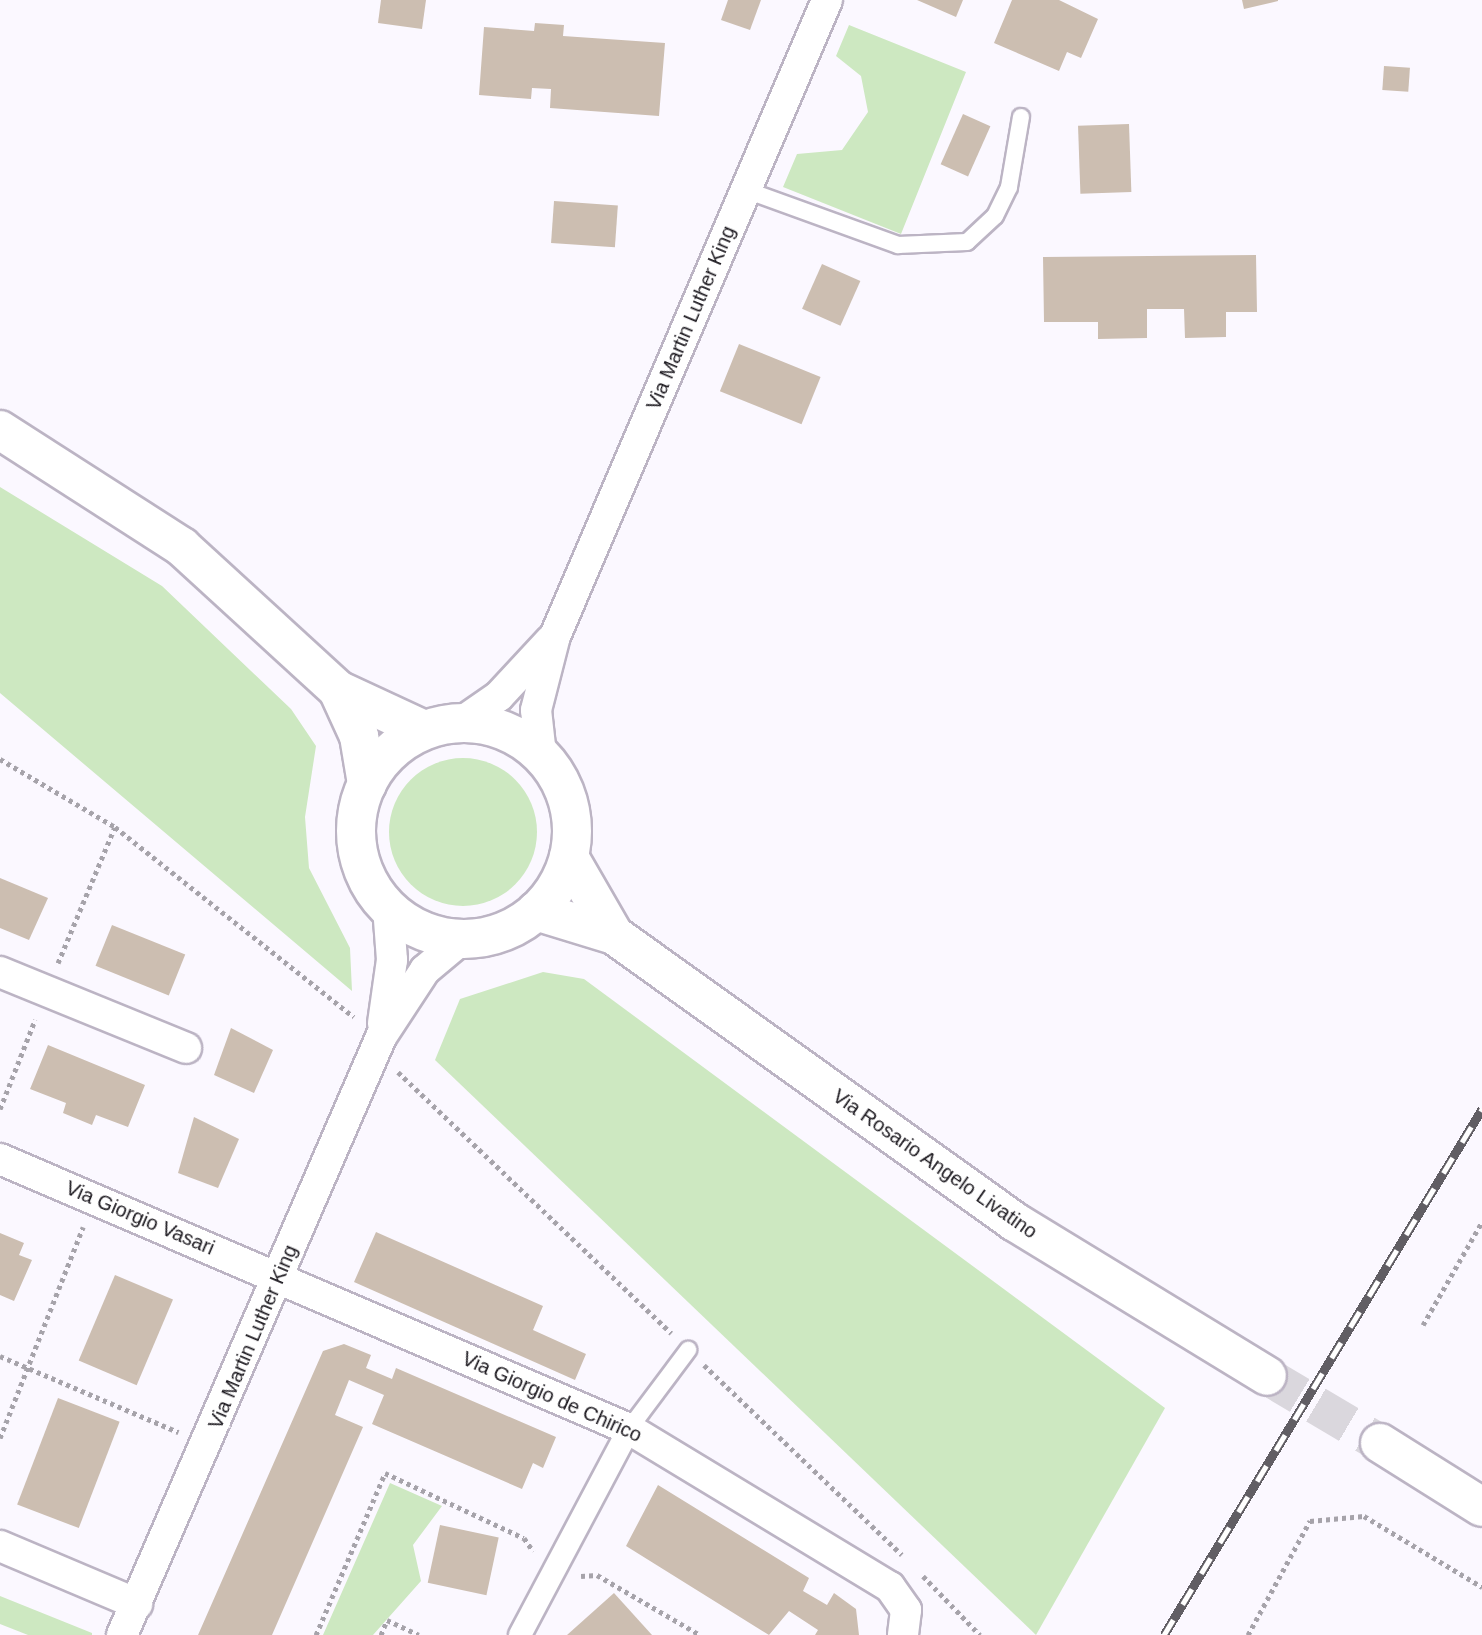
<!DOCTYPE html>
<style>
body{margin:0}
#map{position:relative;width:1482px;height:1635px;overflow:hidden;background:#fbf8ff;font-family:Arial,sans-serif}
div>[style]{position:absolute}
.green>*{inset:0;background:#cde8c1}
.round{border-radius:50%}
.building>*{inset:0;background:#ccbeb1;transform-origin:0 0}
.tertiary-tunnel>*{height:38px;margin-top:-19px;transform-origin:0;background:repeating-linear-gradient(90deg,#dad7dd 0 38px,transparent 0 57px)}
.path>*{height:5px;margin-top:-2.5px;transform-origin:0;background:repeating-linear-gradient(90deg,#a6a3aa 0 4px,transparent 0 8px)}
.roads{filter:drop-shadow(2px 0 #bcb4c4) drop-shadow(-2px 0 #bcb4c4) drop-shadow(0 2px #bcb4c4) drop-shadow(0 -2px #bcb4c4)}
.service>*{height:16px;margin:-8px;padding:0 8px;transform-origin:8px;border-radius:8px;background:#fff}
.pedestrian>*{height:22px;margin:-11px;padding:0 11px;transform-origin:11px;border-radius:11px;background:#fff}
.minor>*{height:30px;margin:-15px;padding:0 15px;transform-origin:15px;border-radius:15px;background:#fff}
.tertiary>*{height:38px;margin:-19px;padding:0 19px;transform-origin:19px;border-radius:19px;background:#fff}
.tertiary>.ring{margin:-19px;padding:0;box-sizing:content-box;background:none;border:38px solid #fff;border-radius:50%}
.rail>*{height:9px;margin-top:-4.5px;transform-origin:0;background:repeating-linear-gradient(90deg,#fff 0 18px,#615e64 0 36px);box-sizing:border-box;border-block:2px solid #615e64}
span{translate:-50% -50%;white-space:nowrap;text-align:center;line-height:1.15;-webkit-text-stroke:7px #fff;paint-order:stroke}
.street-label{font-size:20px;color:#1c191f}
</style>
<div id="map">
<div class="green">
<i style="clip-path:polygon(849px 25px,966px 72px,901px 234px,783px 187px,797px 154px,842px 150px,868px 112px,861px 76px,836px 56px)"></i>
<i style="clip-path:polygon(0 487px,162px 586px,291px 709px,316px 746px,305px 817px,309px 868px,350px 948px,352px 991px,0 693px)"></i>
<i class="round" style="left:389px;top:758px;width:148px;height:148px"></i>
<i style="clip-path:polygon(543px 972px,584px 979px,1165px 1408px,1036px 1635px,435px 1060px,460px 999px)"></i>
<i style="clip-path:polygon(390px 1483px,442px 1506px,413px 1545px,421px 1581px,373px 1635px,323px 1635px)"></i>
<i style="clip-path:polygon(0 1596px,92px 1633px,92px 1635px,28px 1635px,0 1624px)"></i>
</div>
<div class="building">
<i style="clip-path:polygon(381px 0,426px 0,422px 29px,378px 23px)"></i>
<i style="clip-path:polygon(728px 0,761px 0,750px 30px,721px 20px)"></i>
<i style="clip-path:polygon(917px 0,963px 0,956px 17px)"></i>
<i style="clip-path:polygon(1012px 0,1059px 0,1098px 19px,1081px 58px,1067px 52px,1059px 71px,994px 43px)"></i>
<i style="clip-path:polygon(1242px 0,1278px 0,1278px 1px,1244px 9px)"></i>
<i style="clip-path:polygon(535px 23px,564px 25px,563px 36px,665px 43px,659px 116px,550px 108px,551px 89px,532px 88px,531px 99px,479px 95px,484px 27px,534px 31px)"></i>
<i style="left:1384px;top:66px;width:26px;height:24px;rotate:4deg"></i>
<i style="left:963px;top:114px;width:30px;height:55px;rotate:24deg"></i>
<i style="left:1129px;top:124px;width:68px;height:51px;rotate:88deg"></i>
<i style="left:554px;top:201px;width:64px;height:42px;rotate:4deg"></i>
<i style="clip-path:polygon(1256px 255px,1257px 312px,1226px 312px,1226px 337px,1185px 338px,1184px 309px,1147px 309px,1147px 338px,1098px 339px,1098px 322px,1044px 322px,1043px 257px)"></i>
<i style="left:822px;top:264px;width:42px;height:49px;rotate:24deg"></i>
<i style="left:739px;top:344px;width:88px;height:51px;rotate:22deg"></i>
<i style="clip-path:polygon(0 878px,48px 898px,29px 940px,0 928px)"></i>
<i style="left:112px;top:925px;width:79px;height:44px;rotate:22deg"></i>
<i style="clip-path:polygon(231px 1028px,273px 1050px,254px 1093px,214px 1075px)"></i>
<i style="clip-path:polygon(48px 1045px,145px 1085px,128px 1127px,96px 1115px,92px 1125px,63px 1113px,66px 1103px,30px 1089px)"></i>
<i style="clip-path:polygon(194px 1117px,239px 1139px,218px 1188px,178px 1173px)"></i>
<i style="clip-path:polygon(376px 1232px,543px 1306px,533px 1330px,586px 1354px,575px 1380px,354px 1282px)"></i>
<i style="clip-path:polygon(0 1233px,24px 1243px,19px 1255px,32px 1260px,14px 1301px,0 1295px)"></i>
<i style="left:115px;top:1275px;width:63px;height:93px;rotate:23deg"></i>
<i style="clip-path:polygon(344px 1344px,371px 1355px,366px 1368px,392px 1379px,396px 1368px,556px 1437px,543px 1468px,533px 1463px,522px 1489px,372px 1424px,384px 1395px,349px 1380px,335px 1415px,363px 1427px,272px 1635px,198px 1635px,323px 1351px)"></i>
<i style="left:58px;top:1398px;width:66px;height:114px;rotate:21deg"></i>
<i style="clip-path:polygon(658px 1485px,809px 1578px,803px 1591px,827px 1605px,834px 1593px,856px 1609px,859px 1635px,815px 1635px,818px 1630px,789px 1611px,769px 1635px,626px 1546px)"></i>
<i style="left:440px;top:1525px;width:60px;height:59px;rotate:12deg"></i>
<i style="clip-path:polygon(614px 1593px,652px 1635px,567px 1635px)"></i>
</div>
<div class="tertiary-tunnel">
<i style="left:1267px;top:1376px;width:131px;rotate:30.7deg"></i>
</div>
<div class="path">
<i style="left:0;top:759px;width:134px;rotate:30.6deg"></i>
<i style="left:115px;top:827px;width:305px;rotate:38.5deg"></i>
<i style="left:58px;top:963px;width:147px;rotate:-67.3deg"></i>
<i style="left:398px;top:1072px;width:378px;rotate:43.7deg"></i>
<i style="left:0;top:1109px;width:96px;rotate:-68.5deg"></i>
<i style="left:1423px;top:1325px;width:119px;rotate:-60.2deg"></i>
<i style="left:0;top:1356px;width:194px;rotate:23.1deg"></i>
<i style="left:704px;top:1365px;width:274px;rotate:43.8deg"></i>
<i style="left:0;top:1438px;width:227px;rotate:-68.5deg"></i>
<i style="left:581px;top:1576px;width:16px;rotate:-4deg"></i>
<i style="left:597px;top:1575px;width:119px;rotate:30.2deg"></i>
<i style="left:923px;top:1576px;width:82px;rotate:46deg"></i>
<i style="left:316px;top:1635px;width:176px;rotate:-66.9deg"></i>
<i style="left:385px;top:1473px;width:153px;rotate:25.1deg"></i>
<i style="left:524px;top:1538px;width:16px;rotate:55deg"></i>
<i style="left:381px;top:1635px;width:16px;rotate:-68deg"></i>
<i style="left:387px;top:1620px;width:35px;rotate:25deg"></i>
<i style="left:1248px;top:1635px;width:130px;rotate:-61.5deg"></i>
<i style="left:1310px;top:1521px;width:54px;rotate:-5.3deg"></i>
<i style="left:1364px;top:1516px;width:138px;rotate:31deg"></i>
</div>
<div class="roads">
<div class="service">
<i style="left:746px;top:190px;width:162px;rotate:19.9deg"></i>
<i style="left:898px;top:245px;width:69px;rotate:-2.5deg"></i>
<i style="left:967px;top:242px;width:38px;rotate:-43deg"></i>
<i style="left:995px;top:216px;width:32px;rotate:-64deg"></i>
<i style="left:1009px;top:187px;width:71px;rotate:-80.3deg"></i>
<i style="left:629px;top:1429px;width:99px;rotate:-53.2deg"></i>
</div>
<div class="pedestrian">
<i style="left:520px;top:1635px;width:233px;rotate:-62.1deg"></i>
</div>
<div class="minor">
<i style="left:460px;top:723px;width:47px;rotate:-34.7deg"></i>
<i style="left:499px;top:696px;width:76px;rotate:-47.1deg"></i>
<i style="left:541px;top:755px;width:45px;rotate:-96.3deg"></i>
<i style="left:536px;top:710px;width:76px;rotate:-75.6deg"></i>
<i style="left:555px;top:636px;width:692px;rotate:-66.84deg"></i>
<i style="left:0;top:972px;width:201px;rotate:22.2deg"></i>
<i style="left:383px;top:1023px;width:64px;rotate:-81.9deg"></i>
<i style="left:392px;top:960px;width:53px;rotate:-94.3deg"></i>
<i style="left:0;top:1159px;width:685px;rotate:23.23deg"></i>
<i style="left:629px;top:1429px;width:305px;rotate:31.2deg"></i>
<i style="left:890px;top:1587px;width:28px;rotate:55deg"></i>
<i style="left:906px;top:1610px;width:25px;rotate:97deg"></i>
<i style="left:0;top:1546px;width:149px;rotate:22.9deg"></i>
<i style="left:122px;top:1635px;width:652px;rotate:-66.58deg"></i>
<i style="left:381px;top:1037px;width:80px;rotate:-56.7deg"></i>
<i style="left:425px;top:970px;width:48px;rotate:-40deg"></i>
</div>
<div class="tertiary">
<i style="left:0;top:430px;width:216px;rotate:32.7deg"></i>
<i style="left:182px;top:547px;width:212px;rotate:42.5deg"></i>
<i style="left:338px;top:690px;width:95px;rotate:24.9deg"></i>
<i style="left:338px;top:690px;width:51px;rotate:65.5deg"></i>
<i style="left:359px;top:736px;width:49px;rotate:80.5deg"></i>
<i class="ring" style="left:356px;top:723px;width:178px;height:178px"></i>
<i style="left:569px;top:857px;width:90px;rotate:60deg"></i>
<i style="left:536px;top:911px;width:82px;rotate:17.1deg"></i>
<i style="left:614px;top:935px;width:493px;rotate:35.6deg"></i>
<i style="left:1015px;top:1222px;width:295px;rotate:31.4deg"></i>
<i style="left:1380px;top:1443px;width:120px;rotate:32.1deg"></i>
</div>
</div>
<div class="rail">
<i style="left:1164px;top:1635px;width:615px;rotate:-58.84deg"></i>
</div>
<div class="street-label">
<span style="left:691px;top:318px;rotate:-67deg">Via Martin Luther King</span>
<span style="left:935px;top:1164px;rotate:35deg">Via Rosario Angelo Livatino</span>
<span style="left:140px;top:1218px;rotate:23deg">Via Giorgio Vasari</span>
<span style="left:253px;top:1337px;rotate:-67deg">Via Martin Luther King</span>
<span style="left:552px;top:1397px;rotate:24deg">Via Giorgio de Chirico</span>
</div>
</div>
